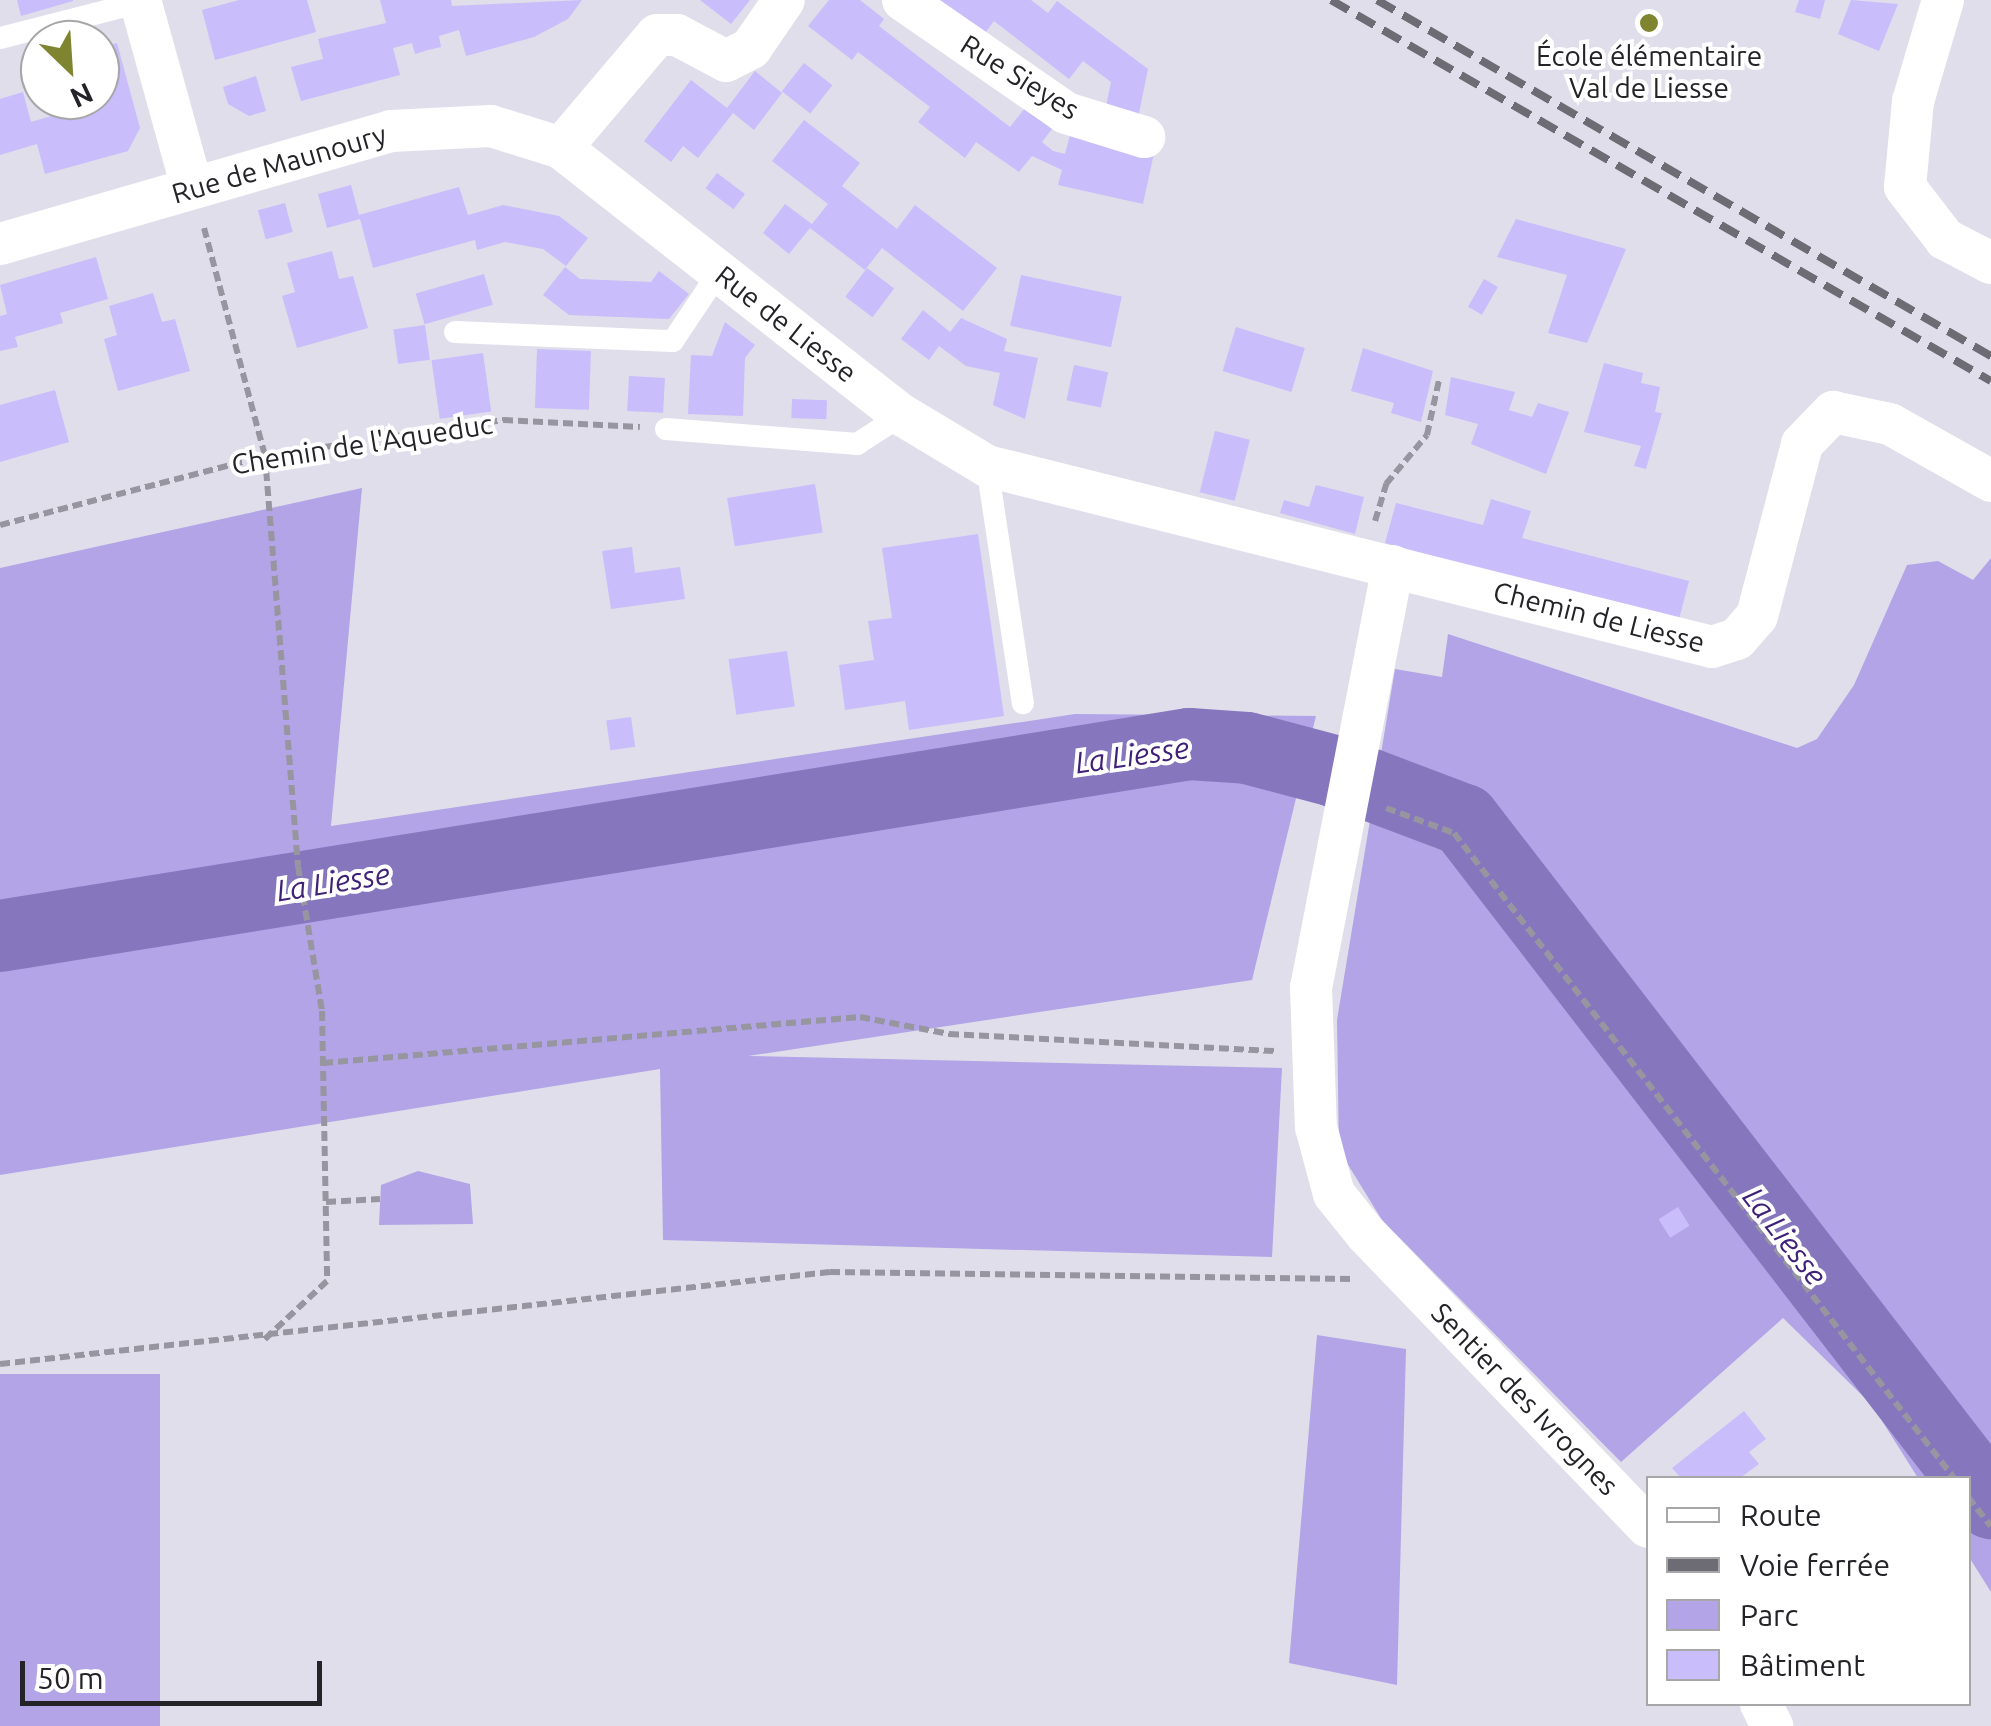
<!DOCTYPE html>
<meta charset="utf-8">
<style>
body{margin:0}
#map{position:relative;width:1991px;height:1726px;overflow:hidden;background:#e0deeb;font-family:Ubuntu,sans-serif}
div>[style]{position:absolute}
.green>*{inset:0;background:#b2a4e6;transform-origin:0 0}
.river>*{height:72px;margin:-36px;padding:0 36px;transform-origin:36px;border-radius:36px;background:#8676be}
.building>*{inset:0;background:#c9bdfb;transform-origin:0 0}
.path>*{height:6px;margin-top:-3px;transform-origin:0;background:repeating-linear-gradient(90deg,#9796a0 0 10px,transparent 0 15px)}
.service>*{height:22px;margin:-11px;padding:0 11px;transform-origin:11px;border-radius:11px;background:#fff}
.minor>*{height:42px;margin:-21px;padding:0 21px;transform-origin:21px;border-radius:21px;background:#fff}
.rail>*{height:8px;margin-top:-4px;transform-origin:0;background:repeating-linear-gradient(90deg,#6d6c74 0 20px,transparent 0 30px)}
.dots>*{width:28px;height:28px;translate:-50% -50%;box-sizing:border-box;border:5px solid #fff;border-radius:50%}
span{translate:-50% -50%;white-space:nowrap;text-align:center;line-height:1.15;-webkit-text-stroke:8px #fff;paint-order:stroke}
.poi-label{font-size:28px;color:#242428}
.street-label{font-size:28px;color:#242428}
.water-label{font-size:30px;color:#3f2278;font-style:italic}
.legend{position:absolute;left:1646px;top:1476px;width:325px;height:230px;box-sizing:border-box;background:#fff;border:2px solid #a7a7a9;margin:0;padding:12px 18px;list-style:none;font-size:30px;color:#242428}
.legend li{display:flex;align-items:center;gap:20px;height:50px}
.legend b{width:50px;border:2px solid #a7a7a9}
.north{position:absolute;left:20px;top:20px;width:100px;height:100px;box-sizing:border-box;background:#fff;border:2px solid #a7a7a9;border-radius:50%;rotate:155deg;font-size:28px;font-weight:700;line-height:40px;text-align:center;color:#242428}
.north::after{content:'';display:block;margin:auto;width:35px;height:45px;background:#7e842f;clip-path:polygon(50% 0,100% 100%,50% 72%,0 100%)}
.scale{position:absolute;left:20px;top:1661px;width:302px;height:45px;box-sizing:border-box;border:5px solid #242428;border-top:0;padding-left:12px;font-size:30px;line-height:35px;white-space:nowrap;color:#242428;-webkit-text-stroke:8px #fff;paint-order:stroke}
</style>
<div id="map">
<div class="green">
<i style="clip-path:polygon(362px 488px,331px 826px,1075px 714px,1316px 716px,1252px 980px,748px 1056px,1282px 1068px,1272px 1257px,663px 1240px,660px 1069px,0 1175px,0 568px)"></i>
<i style="clip-path:polygon(1991px 558px,1991px 1592px,1969px 1557px,1968px 1478px,1918px 1478px,1872px 1405px,1783px 1318px,1621px 1462px,1382px 1220px,1339px 1150px,1337px 1020px,1395px 669px,1442px 677px,1448px 634px,1797px 748px,1817px 739px,1854px 685px,1907px 565px,1938px 561px,1973px 580px)"></i>
<i style="clip-path:polygon(418px 1171px,470px 1184px,473px 1224px,379px 1225px,381px 1185px)"></i>
<i style="clip-path:polygon(1317px 1335px,1406px 1349px,1397px 1685px,1289px 1663px)"></i>
<i style="left:160px;top:1374px;width:352px;height:160px;rotate:90deg"></i>
</div>
<div class="river">
<i style="left:0;top:936px;width:1204px;rotate:-9.17deg"></i>
<i style="left:1189px;top:744px;width:58px;rotate:3.9deg"></i>
<i style="left:1247px;top:748px;width:90px;rotate:14.8deg"></i>
<i style="left:1334px;top:771px;width:139px;rotate:20.7deg"></i>
<i style="left:1464px;top:820px;width:863px;rotate:52.35deg"></i>
</div>
<div class="building">
<i style="clip-path:polygon(17px 0,73px 0,73px 1px,21px 16px)"></i>
<i style="clip-path:polygon(239px 0,307px 0,316px 32px,215px 60px,202px 10px)"></i>
<i style="clip-path:polygon(380px 0,451px 0,452px 6px,582px 0,568px 19px,534px 37px,466px 56px,459px 30px,439px 36px,441px 47px,428px 50px,415px 54px,412px 43px,393px 48px,400px 75px,301px 101px,291px 67px,323px 59px,318px 39px,386px 23px)"></i>
<i style="clip-path:polygon(700px 0,750px 0,731px 24px)"></i>
<i style="clip-path:polygon(829px 0,860px 0,884px 19px,879px 26px,1010px 127px,1025px 108px,1052px 129px,1042px 142px,1053px 151px,1065px 154px,1070px 135px,1154px 153px,1143px 204px,1058px 185px,1062px 170px,1032px 156px,1019px 172px,976px 142px,965px 158px,918px 122px,930px 107px,858px 52px,852px 60px,808px 26px)"></i>
<i style="clip-path:polygon(919px 0,1031px 0,1048px 13px,1057px 1px,1148px 69px,1137px 123px,1104px 116px,1111px 82px,1083px 61px,1069px 79px,994px 21px,985px 33px)"></i>
<i style="clip-path:polygon(1799px 0,1825px 0,1820px 19px,1795px 12px)"></i>
<i style="clip-path:polygon(1851px 0,1898px 4px,1879px 51px,1838px 34px)"></i>
<i style="clip-path:polygon(117px 43px,140px 128px,128px 151px,45px 174px,37px 144px,0 155px,0 99px,23px 92px,31px 122px,95px 103px,100px 48px)"></i>
<i style="left:804px;top:63px;width:36px;height:36px;rotate:38deg"></i>
<i style="clip-path:polygon(755px 71px,782px 93px,754px 130px,733px 113px,698px 158px,683px 146px,671px 162px,644px 141px,691px 80px,727px 108px)"></i>
<i style="clip-path:polygon(256px 76px,266px 111px,249px 116px,228px 104px,223px 87px)"></i>
<i style="clip-path:polygon(804px 120px,860px 163px,842px 186px,897px 229px,915px 205px,997px 268px,963px 311px,882px 248px,865px 270px,810px 228px,789px 254px,763px 233px,785px 204px,812px 224px,828px 204px,772px 161px)"></i>
<i style="left:717px;top:173px;width:35px;height:19px;rotate:37deg"></i>
<i style="clip-path:polygon(351px 185px,359px 215px,459px 187px,468px 215px,503px 205px,559px 216px,588px 238px,566px 266px,543px 249px,505px 242px,477px 250px,475px 240px,373px 268px,360px 219px,327px 228px,318px 194px)"></i>
<i style="left:285px;top:203px;width:30px;height:28px;rotate:75deg"></i>
<i style="clip-path:polygon(1516px 219px,1626px 249px,1587px 343px,1548px 333px,1567px 275px,1497px 257px)"></i>
<i style="clip-path:polygon(332px 251px,339px 279px,353px 276px,368px 328px,297px 348px,282px 296px,295px 292px,287px 263px)"></i>
<i style="clip-path:polygon(96px 257px,108px 299px,60px 313px,63px 323px,15px 337px,18px 347px,0 351px,0 316px,7px 314px,0 285px)"></i>
<i style="clip-path:polygon(565px 267px,580px 279px,651px 282px,659px 271px,689px 294px,669px 319px,569px 315px,543px 295px)"></i>
<i style="left:867px;top:268px;width:34px;height:36px;rotate:37deg"></i>
<i style="left:484px;top:274px;width:32px;height:71px;rotate:74deg"></i>
<i style="left:1021px;top:275px;width:103px;height:52px;rotate:12deg"></i>
<i style="left:1484px;top:279px;width:16px;height:32px;rotate:30deg"></i>
<i style="clip-path:polygon(153px 293px,162px 322px,175px 319px,190px 371px,118px 391px,104px 339px,117px 335px,109px 306px)"></i>
<i style="clip-path:polygon(923px 310px,950px 332px,961px 318px,1007px 339px,1004px 351px,1038px 358px,1025px 419px,993px 405px,1000px 373px,966px 366px,939px 346px,929px 360px,901px 339px)"></i>
<i style="clip-path:polygon(725px 322px,755px 345px,745px 358px,743px 416px,688px 414px,691px 355px,712px 356px)"></i>
<i style="left:425px;top:325px;width:35px;height:32px;rotate:82deg"></i>
<i style="left:1236px;top:327px;width:72px;height:46px;rotate:17deg"></i>
<i style="clip-path:polygon(1363px 348px,1433px 371px,1421px 422px,1391px 413px,1394px 403px,1351px 391px)"></i>
<i style="left:537px;top:349px;width:54px;height:59px;rotate:2deg"></i>
<i style="left:483px;top:353px;width:59px;height:52px;rotate:82deg"></i>
<i style="clip-path:polygon(1604px 363px,1643px 373px,1641px 383px,1660px 387px,1655px 412px,1662px 413px,1646px 469px,1634px 466px,1641px 446px,1584px 432px)"></i>
<i style="left:1074px;top:365px;width:35px;height:36px;rotate:12deg"></i>
<i style="left:629px;top:376px;width:36px;height:35px;rotate:3deg"></i>
<i style="clip-path:polygon(1451px 377px,1515px 392px,1509px 410px,1532px 417px,1538px 403px,1569px 412px,1546px 474px,1471px 444px,1478px 424px,1445px 415px)"></i>
<i style="clip-path:polygon(55px 390px,69px 442px,0 462px,0 405px)"></i>
<i style="left:792px;top:399px;width:35px;height:19px;rotate:2deg"></i>
<i style="left:1215px;top:431px;width:36px;height:63px;rotate:14deg"></i>
<i style="left:815px;top:484px;width:49px;height:89px;rotate:81deg"></i>
<i style="clip-path:polygon(1316px 485px,1364px 497px,1355px 534px,1280px 513px,1284px 500px,1309px 507px)"></i>
<i style="clip-path:polygon(1491px 499px,1531px 511px,1522px 538px,1689px 581px,1678px 623px,1385px 543px,1396px 503px,1483px 525px)"></i>
<i style="clip-path:polygon(978px 534px,1004px 716px,909px 730px,905px 701px,845px 710px,839px 665px,874px 660px,868px 621px,892px 618px,882px 548px)"></i>
<i style="clip-path:polygon(632px 547px,635px 573px,680px 567px,685px 599px,611px 609px,602px 551px)"></i>
<i style="left:787px;top:651px;width:56px;height:59px;rotate:82deg"></i>
<i style="left:631px;top:717px;width:30px;height:25px;rotate:82deg"></i>
<i style="left:1678px;top:1207px;width:22px;height:23px;rotate:58deg"></i>
<i style="clip-path:polygon(1744px 1411px,1766px 1439px,1749px 1452px,1759px 1464px,1740px 1478px,1681px 1478px,1672px 1468px)"></i>
</div>
<div class="path">
<i style="left:204px;top:228px;width:236px;rotate:75deg"></i>
<i style="left:265px;top:456px;width:411px;rotate:85.4deg"></i>
<i style="left:298px;top:866px;width:147px;rotate:80.6deg"></i>
<i style="left:322px;top:1011px;width:270px;rotate:88.9deg"></i>
<i style="left:327px;top:1281px;width:86px;rotate:136.9deg"></i>
<i style="left:1375px;top:521px;width:39px;rotate:-73deg"></i>
<i style="left:1386px;top:484px;width:64px;rotate:-50.1deg"></i>
<i style="left:1427px;top:435px;width:56px;rotate:-77.7deg"></i>
<i style="left:0;top:525px;width:274px;rotate:-14.6deg"></i>
<i style="left:265px;top:456px;width:241px;rotate:-8.6deg"></i>
<i style="left:503px;top:420px;width:137px;rotate:2.9deg"></i>
<i style="left:1386px;top:808px;width:72px;rotate:20.2deg"></i>
<i style="left:1454px;top:833px;width:816px;rotate:52.22deg"></i>
<i style="left:323px;top:1063px;width:539px;rotate:-4.9deg"></i>
<i style="left:860px;top:1017px;width:91px;rotate:10.8deg"></i>
<i style="left:949px;top:1034px;width:326px;rotate:3deg"></i>
<i style="left:326px;top:1202px;width:54px;rotate:-3.2deg"></i>
<i style="left:0;top:1364px;width:835px;rotate:-6.33deg"></i>
<i style="left:830px;top:1272px;width:523px;rotate:0.77deg"></i>
<i style="left:1968px;top:1497px;width:37px;rotate:52deg"></i>
</div>
<div class="service">
<i style="left:0;top:38px;width:146px;rotate:-14.3deg"></i>
<i style="left:455px;top:332px;width:218px;rotate:2.4deg"></i>
<i style="left:673px;top:341px;width:83px;rotate:-56.3deg"></i>
<i style="left:666px;top:429px;width:192px;rotate:4.5deg"></i>
<i style="left:857px;top:444px;width:54px;rotate:-32.8deg"></i>
<i style="left:987px;top:466px;width:240px;rotate:81.4deg"></i>
</div>
<div class="minor">
<i style="left:140px;top:0;width:195px;rotate:74.5deg"></i>
<i style="left:903px;top:0;width:198px;rotate:34.7deg"></i>
<i style="left:1066px;top:113px;width:82px;rotate:17.1deg"></i>
<i style="left:1943px;top:0;width:105px;rotate:106.5deg"></i>
<i style="left:1913px;top:101px;width:86px;rotate:95.3deg"></i>
<i style="left:1905px;top:187px;width:66px;rotate:52.4deg"></i>
<i style="left:1945px;top:239px;width:52px;rotate:27.6deg"></i>
<i style="left:561px;top:148px;width:148px;rotate:-49.7deg"></i>
<i style="left:657px;top:35px;width:20px"></i>
<i style="left:677px;top:35px;width:55px;rotate:28deg"></i>
<i style="left:726px;top:61px;width:28px;rotate:-27deg"></i>
<i style="left:751px;top:48px;width:58px;rotate:-55.5deg"></i>
<i style="left:0;top:244px;width:407px;rotate:-16.1deg"></i>
<i style="left:391px;top:131px;width:100px;rotate:-2.9deg"></i>
<i style="left:491px;top:126px;width:73px;rotate:17.4deg"></i>
<i style="left:561px;top:148px;width:433px;rotate:38.1deg"></i>
<i style="left:902px;top:415px;width:99px;rotate:31deg"></i>
<i style="left:987px;top:466px;width:747px;rotate:14.02deg"></i>
<i style="left:1712px;top:647px;width:26px;rotate:-18deg"></i>
<i style="left:1737px;top:639px;width:30px;rotate:-49deg"></i>
<i style="left:1757px;top:616px;width:178px;rotate:-75.3deg"></i>
<i style="left:1802px;top:444px;width:45px;rotate:-45.9deg"></i>
<i style="left:1833px;top:412px;width:58px;rotate:11.9deg"></i>
<i style="left:1890px;top:424px;width:116px;rotate:29.4deg"></i>
<i style="left:1393px;top:566px;width:429px;rotate:101deg"></i>
<i style="left:1311px;top:987px;width:140px;rotate:88deg"></i>
<i style="left:1316px;top:1127px;width:69px;rotate:75deg"></i>
<i style="left:1334px;top:1194px;width:53px;rotate:51.2deg"></i>
<i style="left:1367px;top:1235px;width:405px;rotate:46.1deg"></i>
<i style="left:1761px;top:1704px;width:25px;rotate:63deg"></i>
</div>
<div class="rail">
<i style="left:1331px;top:0;width:762px;rotate:30deg"></i>
<i style="left:1377px;top:0;width:710px;rotate:30.11deg"></i>
</div>
<div class="dots">
<i style="left:1649px;top:23px;background:#7e842f"></i>
</div>
<div class="poi-label">
<span style="left:1649px;top:72px">École élémentaire<br>Val de Liesse</span>
</div>
<div class="street-label">
<span style="left:1020px;top:77px;rotate:32deg">Rue Sieyes</span>
<span style="left:279px;top:164px;rotate:-16deg">Rue de Maunoury</span>
<span style="left:786px;top:324px;rotate:38deg">Rue de Liesse</span>
<span style="left:362px;top:444px;rotate:-9deg">Chemin de l'Aqueduc</span>
<span style="left:1599px;top:617px;rotate:14deg">Chemin de Liesse</span>
<span style="left:1525px;top:1399px;rotate:46deg">Sentier des Ivrognes</span>
</div>
<div class="water-label">
<span style="left:1132px;top:755px;rotate:-8deg">La Liesse</span>
<span style="left:333px;top:882px;rotate:-9deg">La Liesse</span>
<span style="left:1785px;top:1236px;rotate:52deg">La Liesse</span>
</div>
<ul class="legend">
<li><b style="height:12px;background:#fff"></b>Route</li>
<li><b style="height:12px;background:#6d6c74"></b>Voie ferrée</li>
<li><b style="height:28px;background:#b2a4e6"></b>Parc</li>
<li><b style="height:28px;background:#c9bdfb"></b>Bâtiment</li>
</ul>
<div class="north">N</div>
<div class="scale">50 m</div>
</div>
